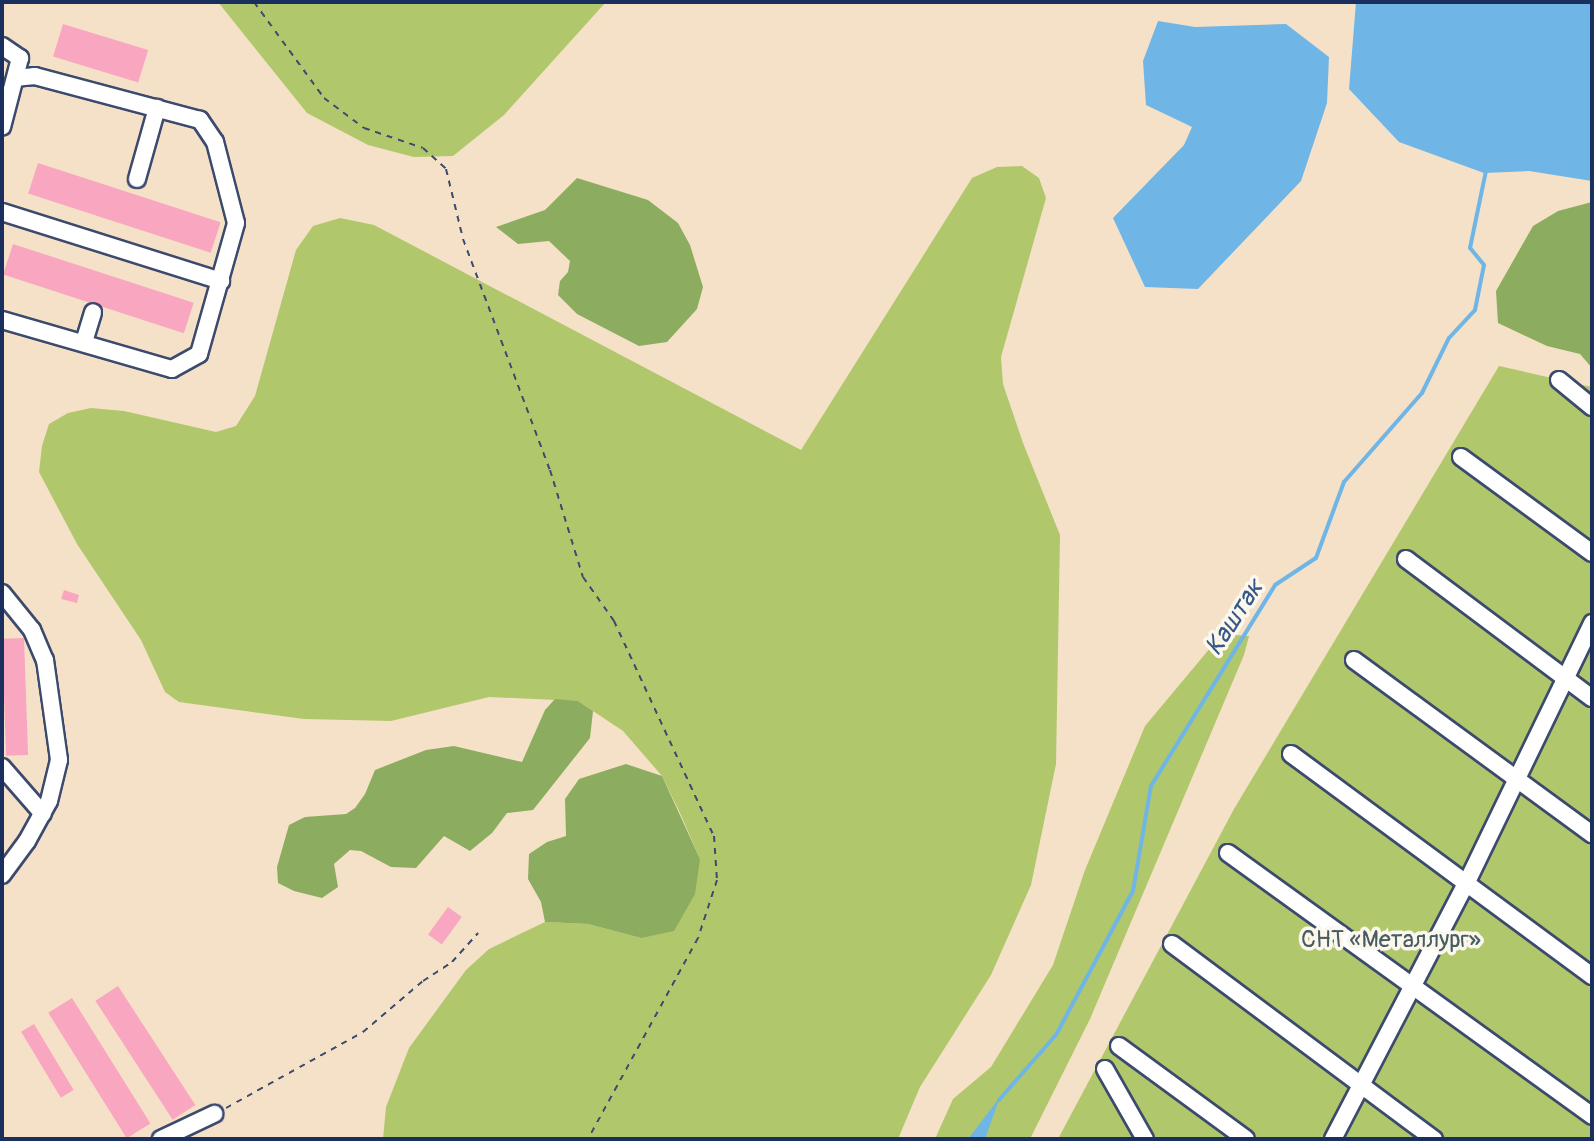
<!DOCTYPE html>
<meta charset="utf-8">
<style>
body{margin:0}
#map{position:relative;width:1594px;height:1141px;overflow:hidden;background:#f5e1c7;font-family:Pangolin,sans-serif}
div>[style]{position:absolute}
.green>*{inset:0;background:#b1c76b}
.forest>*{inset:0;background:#8cac5f}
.water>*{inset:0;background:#6fb5e6}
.stream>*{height:4px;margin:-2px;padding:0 2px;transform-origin:2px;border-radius:2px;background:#6fb5e6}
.building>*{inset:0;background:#f9a7c1;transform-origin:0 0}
.path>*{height:2px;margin-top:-1px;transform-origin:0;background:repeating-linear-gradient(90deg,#3c4a6e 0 6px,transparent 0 12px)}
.roads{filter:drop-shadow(2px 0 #3c4a6e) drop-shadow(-2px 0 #3c4a6e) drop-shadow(0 2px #3c4a6e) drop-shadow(0 -2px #3c4a6e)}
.minor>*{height:16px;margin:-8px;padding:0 8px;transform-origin:8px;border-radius:8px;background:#fff}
span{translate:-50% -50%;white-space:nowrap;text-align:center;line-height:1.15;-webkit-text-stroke:7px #fbf7ec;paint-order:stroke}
.park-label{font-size:24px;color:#485d62}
.water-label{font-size:26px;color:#345787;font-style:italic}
.frame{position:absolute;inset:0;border:4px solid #1b2f5e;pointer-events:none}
</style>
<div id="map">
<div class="green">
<i style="clip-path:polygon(218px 2px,606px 2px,504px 115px,453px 156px,414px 157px,368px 145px,307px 113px)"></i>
<i style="clip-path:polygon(1022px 166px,1039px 178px,1046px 198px,1001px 357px,1003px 384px,1023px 443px,1060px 535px,1056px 764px,1031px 885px,991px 975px,920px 1087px,898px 1139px,383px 1139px,386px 1107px,409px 1048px,466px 970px,489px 949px,545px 922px,588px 924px,641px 938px,700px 859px,680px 813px,662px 776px,623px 731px,578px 701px,489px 697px,391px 721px,304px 719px,179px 702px,165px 692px,141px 640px,77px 544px,39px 472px,42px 446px,49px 424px,68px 413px,91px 408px,124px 411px,216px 432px,236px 426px,255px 396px,296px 250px,313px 226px,340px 218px,374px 225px,801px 450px,972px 178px,997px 167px)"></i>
<i style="clip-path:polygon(1499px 366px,1592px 387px,1592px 1139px,1058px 1139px,1234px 809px)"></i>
<i style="clip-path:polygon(1235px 635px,1249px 636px,1244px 655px,1090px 1019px,1030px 1139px,935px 1139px,953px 1099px,991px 1067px,1053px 965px,1085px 870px,1145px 726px,1216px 641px)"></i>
</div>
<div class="forest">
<i style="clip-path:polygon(577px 178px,648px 200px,678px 223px,690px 245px,703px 287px,697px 309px,667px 342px,639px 346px,577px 314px,558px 295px,560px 281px,568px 272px,570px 261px,549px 241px,518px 244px,496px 227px,545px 210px)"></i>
<i style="clip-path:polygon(1592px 202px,1592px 368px,1580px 354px,1547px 346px,1498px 323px,1496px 291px,1533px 226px,1558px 211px)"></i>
<i style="clip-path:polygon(555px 699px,578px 701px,593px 711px,590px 738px,533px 810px,507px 813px,492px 833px,470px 851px,444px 836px,416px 868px,391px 867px,361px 851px,350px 850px,334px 864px,338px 887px,322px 898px,294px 891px,278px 883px,277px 867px,289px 825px,305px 817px,346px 814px,355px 808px,365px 794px,375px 770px,426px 750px,454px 746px,522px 762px,545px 710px)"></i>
<i style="clip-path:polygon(626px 764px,662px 776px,700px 859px,695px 894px,674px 931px,641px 938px,588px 924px,545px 922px,541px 902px,528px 879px,529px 854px,547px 842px,566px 836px,565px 799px,579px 779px)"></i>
</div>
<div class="water">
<i style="clip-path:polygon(1356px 2px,1592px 2px,1592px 181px,1529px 171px,1484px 173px,1399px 142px,1349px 89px)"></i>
<i style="clip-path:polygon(1158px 21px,1195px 27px,1286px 24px,1329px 57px,1327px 103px,1301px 181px,1198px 289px,1145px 287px,1113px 218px,1184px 145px,1192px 127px,1146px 105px,1143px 61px)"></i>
<i style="clip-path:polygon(1000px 1097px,985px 1139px,968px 1139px)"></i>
</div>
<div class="stream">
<i style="left:999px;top:1100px;width:86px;rotate:-48.8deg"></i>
<i style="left:1056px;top:1035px;width:163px;rotate:-61.9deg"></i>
<i style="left:1133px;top:891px;width:107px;rotate:-80.3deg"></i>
<i style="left:1151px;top:786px;width:236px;rotate:-58.3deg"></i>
<i style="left:1275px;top:585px;width:49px;rotate:-33.4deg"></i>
<i style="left:1316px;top:558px;width:81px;rotate:-69.8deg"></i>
<i style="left:1344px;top:482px;width:118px;rotate:-48.8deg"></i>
<i style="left:1422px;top:393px;width:61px;rotate:-63.9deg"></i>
<i style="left:1449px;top:338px;width:38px;rotate:-47deg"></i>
<i style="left:1475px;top:310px;width:46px;rotate:-78.7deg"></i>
<i style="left:1484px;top:265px;width:22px;rotate:-129deg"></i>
<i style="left:1470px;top:248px;width:79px;rotate:-78.3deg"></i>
</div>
<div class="building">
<i style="left:63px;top:24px;width:89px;height:34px;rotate:17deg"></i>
<i style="left:38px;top:163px;width:192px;height:32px;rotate:18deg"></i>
<i style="left:13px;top:244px;width:190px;height:32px;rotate:18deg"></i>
<i style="clip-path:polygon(64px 590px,79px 595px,77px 603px,61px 599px)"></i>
<i style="left:24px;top:638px;width:117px;height:22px;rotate:88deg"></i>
<i style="left:448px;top:907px;width:17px;height:34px;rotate:36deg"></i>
<i style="left:118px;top:986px;width:142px;height:27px;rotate:57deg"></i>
<i style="left:72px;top:998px;width:148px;height:28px;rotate:58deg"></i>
<i style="left:34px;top:1024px;width:77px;height:15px;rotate:59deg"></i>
</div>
<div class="path">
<i style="left:254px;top:2px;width:119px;rotate:53.9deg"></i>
<i style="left:324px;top:98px;width:50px;rotate:36.9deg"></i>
<i style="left:364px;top:128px;width:62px;rotate:18.7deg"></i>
<i style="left:423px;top:148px;width:31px;rotate:42deg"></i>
<i style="left:446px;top:169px;width:72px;rotate:76.3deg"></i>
<i style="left:463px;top:239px;width:247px;rotate:69.4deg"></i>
<i style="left:550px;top:470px;width:112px;rotate:72.9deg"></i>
<i style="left:583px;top:577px;width:54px;rotate:54.8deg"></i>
<i style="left:614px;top:621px;width:237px;rotate:65.1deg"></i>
<i style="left:714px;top:836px;width:44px;rotate:86.1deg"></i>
<i style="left:717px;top:880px;width:61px;rotate:108.1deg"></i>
<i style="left:698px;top:938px;width:229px;rotate:118.7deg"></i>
<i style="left:226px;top:1108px;width:157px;rotate:-29deg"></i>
<i style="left:363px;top:1032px;width:79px;rotate:-40.4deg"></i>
<i style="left:423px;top:981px;width:35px;rotate:-33deg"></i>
<i style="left:452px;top:962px;width:39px;rotate:-48deg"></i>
</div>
<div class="roads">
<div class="minor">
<i style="left:2px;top:46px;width:22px;rotate:34deg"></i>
<i style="left:20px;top:58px;width:71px;rotate:104.6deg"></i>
<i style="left:137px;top:179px;width:74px;rotate:-74.3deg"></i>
<i style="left:2px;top:212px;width:230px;rotate:17.5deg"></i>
<i style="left:2px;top:320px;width:177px;rotate:16.1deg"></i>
<i style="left:172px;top:369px;width:31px;rotate:-29deg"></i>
<i style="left:199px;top:354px;width:136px;rotate:-74.2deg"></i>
<i style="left:236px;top:223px;width:84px;rotate:-104.5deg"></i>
<i style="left:215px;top:142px;width:27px;rotate:-124deg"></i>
<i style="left:200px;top:120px;width:171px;rotate:-165.1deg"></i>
<i style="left:35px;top:76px;width:18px;rotate:174deg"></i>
<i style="left:84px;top:342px;width:31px;rotate:-73deg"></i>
<i style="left:1559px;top:380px;width:43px;rotate:39.3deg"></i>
<i style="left:1461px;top:457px;width:162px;rotate:36.2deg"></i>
<i style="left:1406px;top:559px;width:232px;rotate:36.8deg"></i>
<i style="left:2px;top:593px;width:48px;rotate:51deg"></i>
<i style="left:32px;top:630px;width:33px;rotate:67deg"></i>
<i style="left:45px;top:660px;width:101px;rotate:82deg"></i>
<i style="left:59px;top:760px;width:42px;rotate:103.7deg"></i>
<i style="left:49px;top:801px;width:46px;rotate:118.8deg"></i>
<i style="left:27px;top:841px;width:42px;rotate:126.3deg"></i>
<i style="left:1354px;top:660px;width:295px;rotate:36.2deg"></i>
<i style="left:1291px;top:754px;width:374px;rotate:36.4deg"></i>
<i style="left:2px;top:767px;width:62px;rotate:48.9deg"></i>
<i style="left:1228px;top:853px;width:449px;rotate:35.8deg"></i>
<i style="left:1172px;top:944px;width:327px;rotate:36.7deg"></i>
<i style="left:1119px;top:1046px;width:157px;rotate:36.2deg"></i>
<i style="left:1105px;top:1069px;width:81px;rotate:60.3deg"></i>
<i style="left:161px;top:1139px;width:59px;rotate:-25.3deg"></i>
<i style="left:1333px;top:1139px;width:290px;rotate:-62.5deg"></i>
<i style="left:1467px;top:882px;width:288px;rotate:-64.2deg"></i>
</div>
</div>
<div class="park-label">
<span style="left:1391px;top:940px">СНТ «Металлург»</span>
</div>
<div class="water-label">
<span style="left:1235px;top:618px;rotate:-57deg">Каштак</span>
</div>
<div class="frame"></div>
</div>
